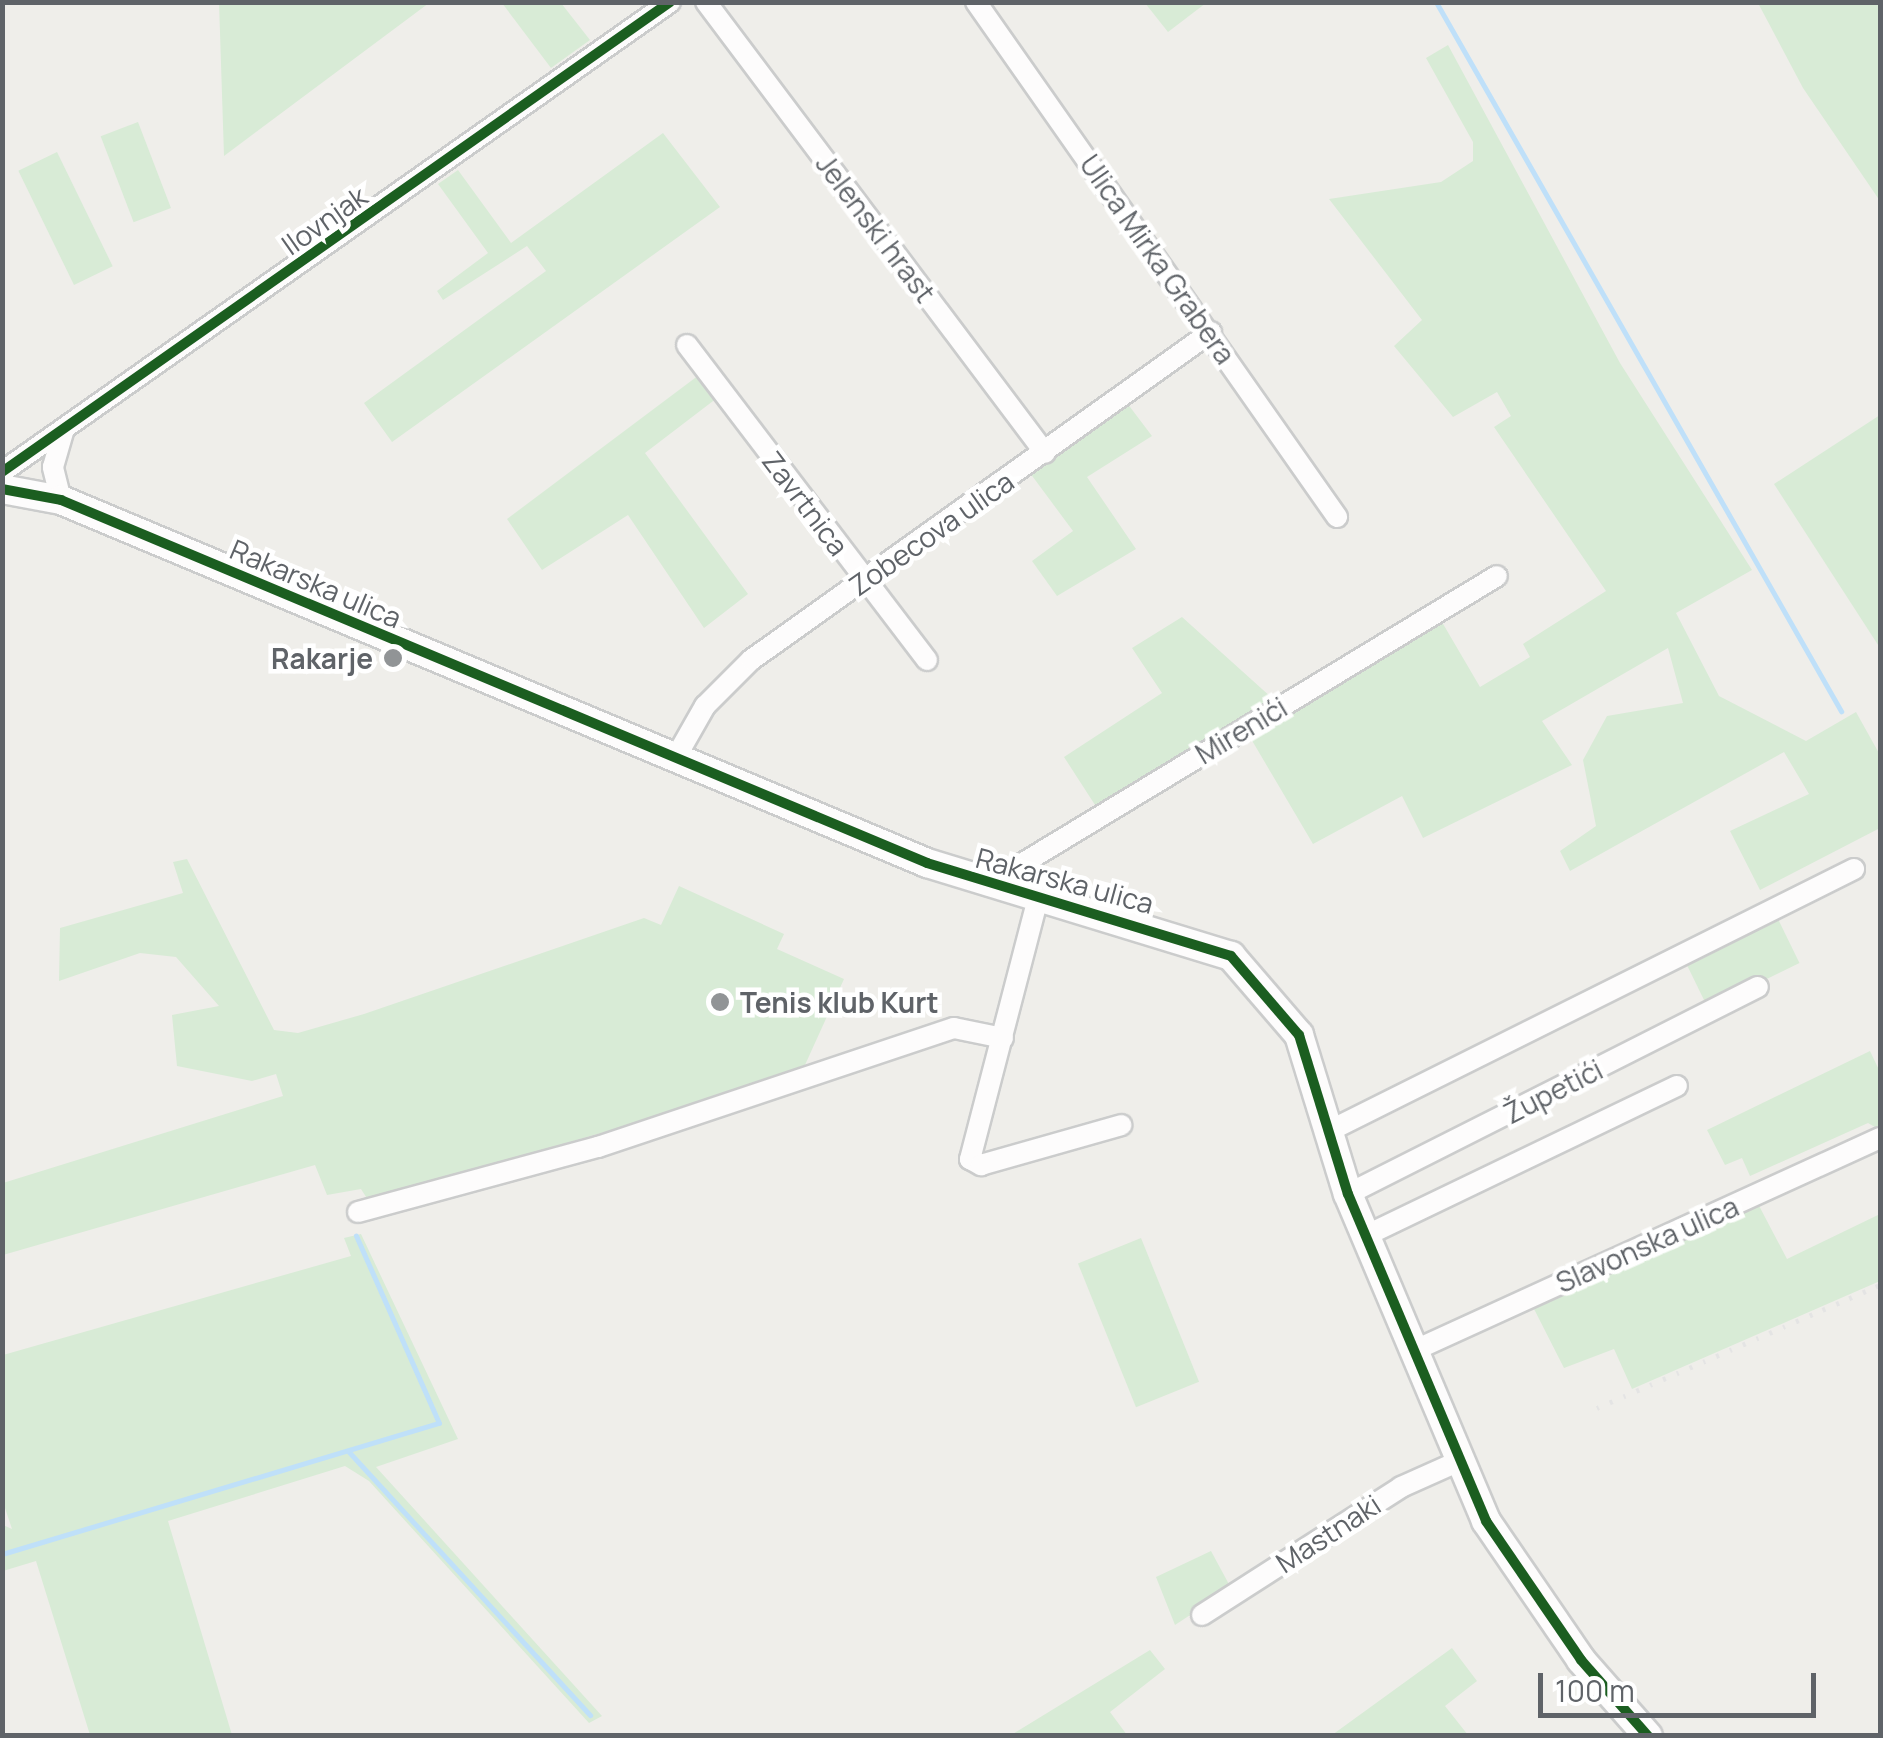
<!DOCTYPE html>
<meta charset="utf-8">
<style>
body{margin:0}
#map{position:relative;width:1883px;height:1738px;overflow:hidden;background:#efeeea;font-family:Manrope,sans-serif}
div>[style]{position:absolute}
.green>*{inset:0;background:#d8ebd6;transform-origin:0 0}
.stream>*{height:5px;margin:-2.5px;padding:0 2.5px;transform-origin:2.5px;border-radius:2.5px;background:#bfe0f9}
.roads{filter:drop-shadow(2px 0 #cbcccc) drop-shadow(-2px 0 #cbcccc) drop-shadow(0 2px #cbcccc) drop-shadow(0 -2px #cbcccc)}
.street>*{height:20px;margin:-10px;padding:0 10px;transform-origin:10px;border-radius:10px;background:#fdfcfc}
.secondary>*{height:28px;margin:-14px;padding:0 14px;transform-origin:14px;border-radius:14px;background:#fdfcfc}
.rail>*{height:5px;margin-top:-2.5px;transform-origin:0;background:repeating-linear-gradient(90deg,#e4e4e4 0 2.5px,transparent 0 14.5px)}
.cycleway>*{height:10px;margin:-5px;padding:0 5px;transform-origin:5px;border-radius:5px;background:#1b5e20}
.dots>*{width:28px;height:28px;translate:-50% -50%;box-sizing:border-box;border:5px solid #fff;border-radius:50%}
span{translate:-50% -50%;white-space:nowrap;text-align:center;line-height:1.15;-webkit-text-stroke:9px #fff;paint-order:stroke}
.street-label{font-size:28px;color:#5f6368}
.poi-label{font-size:28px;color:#5f6368;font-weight:700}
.right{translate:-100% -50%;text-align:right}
.left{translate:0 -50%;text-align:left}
.frame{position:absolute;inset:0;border:5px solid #5f6368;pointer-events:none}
.scale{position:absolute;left:1538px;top:1673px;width:278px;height:45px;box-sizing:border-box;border:5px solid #5f6368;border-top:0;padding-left:12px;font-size:30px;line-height:35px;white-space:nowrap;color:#5f6368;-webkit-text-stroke:8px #fff;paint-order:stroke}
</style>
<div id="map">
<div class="green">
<i style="clip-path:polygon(219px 2px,429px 2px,429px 3px,224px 156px)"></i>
<i style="clip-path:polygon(502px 3px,561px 3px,590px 40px,551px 68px)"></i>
<i style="clip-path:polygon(1145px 3px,1206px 3px,1168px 32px)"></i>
<i style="clip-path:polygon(1758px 3px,1880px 3px,1880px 201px,1803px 88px)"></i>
<i style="clip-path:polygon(1448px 45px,1620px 363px,1752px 570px,1676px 613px,1719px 696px,1806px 741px,1856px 712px,1880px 755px,1880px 828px,1760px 890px,1730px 831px,1809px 794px,1784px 752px,1570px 871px,1560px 851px,1596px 826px,1583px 760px,1607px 716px,1683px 703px,1668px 648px,1542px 721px,1572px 765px,1423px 838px,1402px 796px,1313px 844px,1247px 732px,1439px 617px,1480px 687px,1530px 657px,1523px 644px,1606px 591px,1494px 427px,1511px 416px,1497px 392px,1453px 417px,1394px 346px,1422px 320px,1329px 199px,1441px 182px,1473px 161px,1473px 142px,1426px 58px)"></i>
<i style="left:138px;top:122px;width:92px;height:40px;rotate:69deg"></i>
<i style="clip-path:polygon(663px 133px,720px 207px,392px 442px,364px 403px,546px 271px,527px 246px,443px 300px,437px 291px,488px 253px,438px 184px,458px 170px,511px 243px)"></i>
<i style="left:57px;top:152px;width:127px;height:43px;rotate:64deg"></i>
<i style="clip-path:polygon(699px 375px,717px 398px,645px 453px,748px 594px,704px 628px,628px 515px,542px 570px,507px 519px)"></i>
<i style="clip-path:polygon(1127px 403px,1152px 436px,1087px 477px,1136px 549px,1057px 596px,1032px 561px,1073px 531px,1030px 473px)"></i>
<i style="clip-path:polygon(1880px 415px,1880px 648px,1774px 484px)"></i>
<i style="clip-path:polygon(1182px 617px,1273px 699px,1097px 808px,1064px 757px,1162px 693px,1132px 648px)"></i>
<i style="clip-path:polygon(187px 859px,274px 1030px,298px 1033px,364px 1014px,644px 918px,661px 925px,679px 886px,784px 934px,777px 949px,844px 979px,800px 1076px,368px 1200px,361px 1189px,327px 1195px,315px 1165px,3px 1255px,3px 1183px,283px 1096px,276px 1074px,252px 1081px,177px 1066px,172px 1015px,219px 1006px,176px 957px,140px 953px,59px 981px,60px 928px,183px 893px,173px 862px)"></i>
<i style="left:1778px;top:919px;width:49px;height:102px;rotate:64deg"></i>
<i style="clip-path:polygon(1870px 1051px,1880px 1072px,1880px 1130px,1868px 1123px,1750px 1176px,1742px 1158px,1725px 1165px,1707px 1130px)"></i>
<i style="clip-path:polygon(1756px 1200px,1787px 1259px,1880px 1214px,1880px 1281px,1632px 1389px,1614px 1349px,1564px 1368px,1533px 1307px)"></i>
<i style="clip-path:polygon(361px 1234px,458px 1439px,376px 1467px,602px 1716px,589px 1723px,369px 1481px,345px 1466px,168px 1521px,232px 1735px,90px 1735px,36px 1561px,3px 1571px,3px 1525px,12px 1529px,3px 1502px,3px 1355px,351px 1256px,344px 1238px)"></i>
<i style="left:1141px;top:1238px;width:155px;height:68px;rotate:68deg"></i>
<i style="clip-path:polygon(1211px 1551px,1231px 1588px,1175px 1625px,1156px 1577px)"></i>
<i style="clip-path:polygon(1452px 1648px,1477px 1681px,1445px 1706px,1468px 1735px,1332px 1735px)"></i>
<i style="clip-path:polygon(1150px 1650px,1165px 1669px,1110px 1712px,1127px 1735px,1011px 1735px)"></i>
</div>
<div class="stream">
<i style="left:1436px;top:2px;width:817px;rotate:60.26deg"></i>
<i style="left:349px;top:1452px;width:357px;rotate:47.5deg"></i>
<i style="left:2px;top:1554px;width:456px;rotate:-16.7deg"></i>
<i style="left:439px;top:1423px;width:205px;rotate:-113.9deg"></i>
</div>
<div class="roads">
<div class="street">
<i style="left:706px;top:2px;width:564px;rotate:53.07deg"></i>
<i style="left:976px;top:2px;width:629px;rotate:54.97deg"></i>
<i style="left:687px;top:345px;width:396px;rotate:52.7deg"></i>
<i style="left:2px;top:472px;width:817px;rotate:-35.13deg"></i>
<i style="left:61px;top:500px;width:34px;rotate:-104deg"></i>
<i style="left:53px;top:467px;width:37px;rotate:-74deg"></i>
<i style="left:676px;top:757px;width:59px;rotate:-60.4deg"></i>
<i style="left:705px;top:706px;width:65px;rotate:-45deg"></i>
<i style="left:751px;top:660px;width:565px;rotate:-35.49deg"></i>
<i style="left:987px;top:885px;width:596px;rotate:-31.21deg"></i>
<i style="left:1037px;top:902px;width:266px;rotate:104.6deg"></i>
<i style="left:970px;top:1159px;width:13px;rotate:29deg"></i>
<i style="left:981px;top:1165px;width:146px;rotate:-15.9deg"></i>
<i style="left:1327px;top:1132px;width:589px;rotate:-26.52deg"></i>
<i style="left:1348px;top:1194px;width:459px;rotate:-26.8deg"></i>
<i style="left:358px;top:1212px;width:249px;rotate:-15.2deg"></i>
<i style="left:598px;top:1147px;width:375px;rotate:-18.5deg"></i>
<i style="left:954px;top:1028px;width:50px;rotate:11.5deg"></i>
<i style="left:1365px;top:1236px;width:346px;rotate:-25.7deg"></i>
<i style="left:1413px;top:1351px;width:513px;rotate:-24.52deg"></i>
<i style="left:1202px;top:1615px;width:237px;rotate:-32.7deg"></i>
<i style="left:1401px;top:1487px;width:64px;rotate:-24.1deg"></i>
</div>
<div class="secondary">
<i style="left:2px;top:489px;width:60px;rotate:10.6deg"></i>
<i style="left:61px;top:500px;width:939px;rotate:22.74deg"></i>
<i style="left:927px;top:863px;width:318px;rotate:17deg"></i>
<i style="left:1231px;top:956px;width:104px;rotate:49.3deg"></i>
<i style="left:1299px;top:1035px;width:166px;rotate:72.9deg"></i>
<i style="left:1348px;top:1194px;width:355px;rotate:67.1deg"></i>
<i style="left:1486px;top:1521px;width:168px;rotate:55.6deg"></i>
<i style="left:1581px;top:1660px;width:101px;rotate:48.6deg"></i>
</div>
</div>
<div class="rail">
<i style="left:1597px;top:1408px;width:309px;rotate:-23.5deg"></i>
</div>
<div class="cycleway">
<i style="left:2px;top:472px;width:817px;rotate:-35.13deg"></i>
<i style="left:2px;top:489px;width:60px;rotate:10.6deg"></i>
<i style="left:61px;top:500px;width:939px;rotate:22.74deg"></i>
<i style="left:927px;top:863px;width:318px;rotate:17deg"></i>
<i style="left:1231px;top:956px;width:104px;rotate:49.3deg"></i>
<i style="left:1299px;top:1035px;width:166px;rotate:72.9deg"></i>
<i style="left:1348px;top:1194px;width:355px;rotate:67.1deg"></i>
<i style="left:1486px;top:1521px;width:168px;rotate:55.6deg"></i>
<i style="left:1581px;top:1660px;width:101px;rotate:48.6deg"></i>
</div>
<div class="dots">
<i style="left:393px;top:658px;background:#919496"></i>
<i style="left:720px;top:1002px;background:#919496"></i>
</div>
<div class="street-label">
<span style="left:324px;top:220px;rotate:-35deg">Ilovnjak</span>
<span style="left:876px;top:228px;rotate:53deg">Jelenski hrast</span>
<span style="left:1158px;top:259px;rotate:55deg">Ulica Mirka Grabera</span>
<span style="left:806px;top:503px;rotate:53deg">Zavrtnica</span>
<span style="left:931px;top:533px;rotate:-35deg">Zobecova ulica</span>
<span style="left:316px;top:583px;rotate:23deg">Rakarska ulica</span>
<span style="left:1241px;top:730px;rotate:-31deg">Mirenići</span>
<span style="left:1065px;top:880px;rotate:15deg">Rakarska ulica</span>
<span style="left:1553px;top:1091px;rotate:-27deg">Župetići</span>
<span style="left:1647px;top:1244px;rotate:-24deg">Slavonska ulica</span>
<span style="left:1328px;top:1533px;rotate:-33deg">Mastnaki</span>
</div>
<div class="poi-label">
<span class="right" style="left:373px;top:658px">Rakarje</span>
<span class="left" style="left:740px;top:1002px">Tenis klub Kurt</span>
</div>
<div class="frame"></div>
<div class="scale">100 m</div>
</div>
